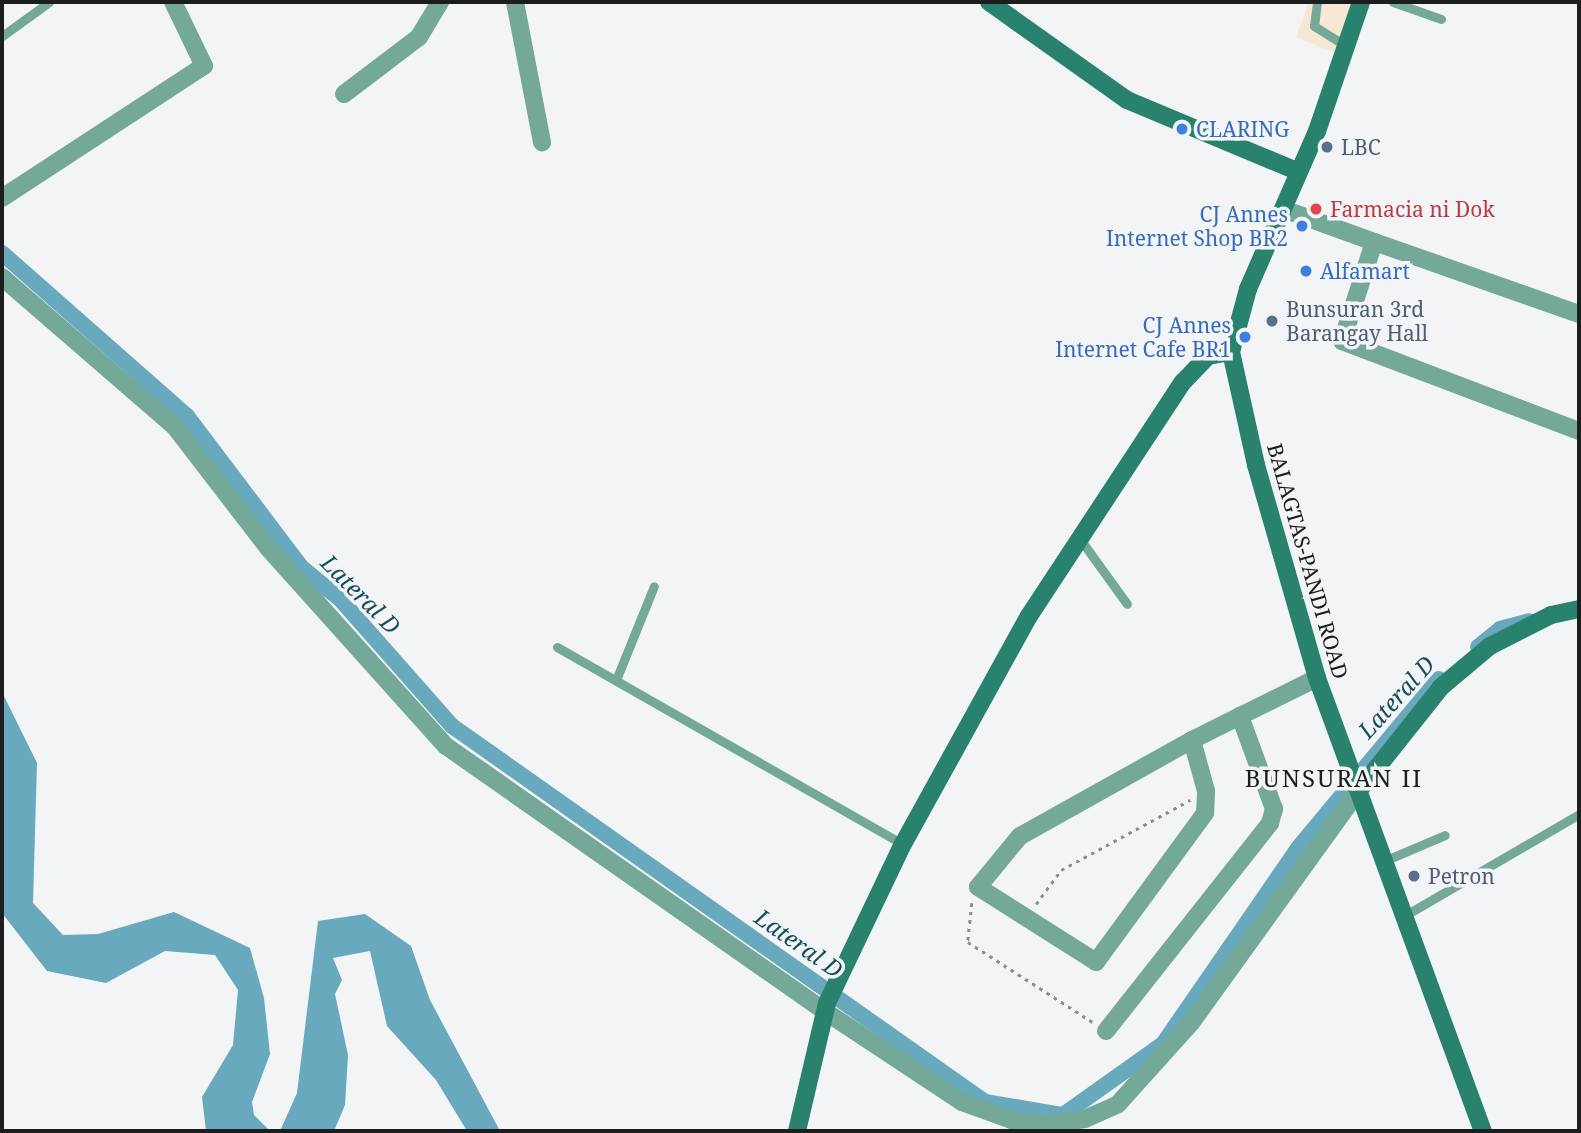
<!DOCTYPE html>
<style>
body{margin:0}
#map{position:relative;width:1581px;height:1133px;overflow:hidden;background:#f3f4f6;font-family:"Noto Serif",serif}
div>[style]{position:absolute}
.commercial>*{inset:0;background:#f6e8d5}
.water>*{inset:0;background:#68a9bd}
.canal>*{height:16px;margin:-8px;padding:0 8px;transform-origin:8px;border-radius:8px;background:#68a9bd}
.path>*{height:2.5px;margin-top:-1.25px;transform-origin:0;background:repeating-linear-gradient(90deg,#8d8e8f 0 3.5px,transparent 0 8.5px)}
.lane>*{height:9px;margin:-4.5px;padding:0 4.5px;transform-origin:4.5px;border-radius:4.5px;background:#74a899}
.street>*{height:18px;margin:-9px;padding:0 9px;transform-origin:9px;border-radius:9px;background:#74a899}
.secondary>*{height:18px;margin:-9px;padding:0 9px;transform-origin:9px;border-radius:9px;background:#29826d}
.dots>*{width:19px;height:19px;translate:-50% -50%;box-sizing:border-box;border:4px solid #f3f4f6;border-radius:50%}
span{translate:-50% -50%;white-space:nowrap;text-align:center;line-height:1.15;-webkit-text-stroke:7px #f3f4f6;paint-order:stroke}
.shop-label{font-size:21px;color:#366cbe}
.left{translate:0 -50%;text-align:left}
.right{translate:-100% -50%;text-align:right}
.service-label{font-size:21px;color:#4e5e75}
.health-label{font-size:21px;color:#be3a42}
.street-label{font-size:21px;color:#1c1d1e}
.water-label{font-size:23px;color:#164d5c;font-style:italic}
.quarter-label{font-size:24px;color:#1c1d1e;letter-spacing:2px}
.frame{position:absolute;inset:0;border:4px solid #1c1d1e;pointer-events:none}
</style>
<div id="map">
<div class="commercial">
<i style="clip-path:polygon(1309px 2px,1355px 2px,1337px 54px,1296px 37px)"></i>
</div>
<div class="water">
<i style="clip-path:polygon(2px 692px,37px 763px,33px 903px,63px 935px,98px 934px,174px 912px,250px 948px,264px 998px,270px 1054px,252px 1102px,254px 1115px,270px 1131px,206px 1131px,202px 1097px,233px 1045px,238px 990px,215px 955px,165px 951px,106px 983px,47px 971px,2px 913px)"></i>
<i style="clip-path:polygon(365px 914px,411px 946px,430px 1000px,500px 1131px,467px 1131px,436px 1080px,387px 1026px,370px 951px,333px 958px,342px 980px,335px 994px,348px 1055px,345px 1105px,334px 1131px,280px 1131px,297px 1093px,318px 921px)"></i>
</div>
<div class="canal">
<i style="left:2px;top:253px;width:247px;rotate:41.4deg"></i>
<i style="left:187px;top:416px;width:189px;rotate:52.9deg"></i>
<i style="left:301px;top:567px;width:50px;rotate:39.4deg"></i>
<i style="left:340px;top:599px;width:169px;rotate:48.6deg"></i>
<i style="left:452px;top:726px;width:652px;rotate:35.2deg"></i>
<i style="left:985px;top:1102px;width:79px;rotate:9.5deg"></i>
<i style="left:1063px;top:1115px;width:123px;rotate:-35.4deg"></i>
<i style="left:1163px;top:1044px;width:238px;rotate:-55.4deg"></i>
<i style="left:1298px;top:848px;width:220px;rotate:-50.2deg"></i>
<i style="left:1478px;top:647px;width:28px;rotate:-39deg"></i>
<i style="left:1500px;top:629px;width:30px;rotate:-15deg"></i>
</div>
<div class="path">
<i style="left:972px;top:903px;width:39px;rotate:96deg"></i>
<i style="left:968px;top:942px;width:150px;rotate:32.7deg"></i>
<i style="left:1036px;top:904px;width:42px;rotate:-53.7deg"></i>
<i style="left:1061px;top:870px;width:147px;rotate:-28.5deg"></i>
</div>
<div class="lane">
<i style="left:1317px;top:2px;width:24px;rotate:97deg"></i>
<i style="left:1314px;top:26px;width:39px;rotate:32deg"></i>
<i style="left:1393px;top:2px;width:51px;rotate:19.5deg"></i>
<i style="left:2px;top:36px;width:58px;rotate:-35.9deg"></i>
<i style="left:1080px;top:539px;width:80px;rotate:54.1deg"></i>
<i style="left:557px;top:647px;width:398px;rotate:29.7deg"></i>
<i style="left:616px;top:680px;width:101px;rotate:-68deg"></i>
<i style="left:1384px;top:861px;width:66px;rotate:-23.1deg"></i>
<i style="left:1404px;top:916px;width:203px;rotate:-30.2deg"></i>
</div>
<div class="street">
<i style="left:515px;top:2px;width:143px;rotate:79.1deg"></i>
<i style="left:344px;top:94px;width:94px;rotate:-37.2deg"></i>
<i style="left:419px;top:37px;width:41px;rotate:-59deg"></i>
<i style="left:2px;top:198px;width:241px;rotate:-33.2deg"></i>
<i style="left:204px;top:66px;width:71px;rotate:-115.8deg"></i>
<i style="left:1283px;top:209px;width:97px;rotate:19.9deg"></i>
<i style="left:2px;top:277px;width:229px;rotate:40.9deg"></i>
<i style="left:175px;top:427px;width:154px;rotate:52.4deg"></i>
<i style="left:269px;top:549px;width:265px;rotate:48.1deg"></i>
<i style="left:446px;top:746px;width:464px;rotate:35deg"></i>
<i style="left:826px;top:1012px;width:163px;rotate:33.5deg"></i>
<i style="left:962px;top:1102px;width:53px;rotate:19.8deg"></i>
<i style="left:1012px;top:1120px;width:35px;rotate:8deg"></i>
<i style="left:1047px;top:1125px;width:38px;rotate:-9deg"></i>
<i style="left:1085px;top:1119px;width:36px;rotate:-24deg"></i>
<i style="left:1118px;top:1104px;width:109px;rotate:-48deg"></i>
<i style="left:1191px;top:1023px;width:289px;rotate:-54.2deg"></i>
<i style="left:1579px;top:314px;width:217px;rotate:-160.6deg"></i>
<i style="left:1374px;top:242px;width:104px;rotate:107.9deg"></i>
<i style="left:1342px;top:341px;width:254px;rotate:20.8deg"></i>
<i style="left:1240px;top:716px;width:86px;rotate:-26.3deg"></i>
<i style="left:1106px;top:1031px;width:265px;rotate:-51.7deg"></i>
<i style="left:1270px;top:823px;width:15px;rotate:-74deg"></i>
<i style="left:1274px;top:809px;width:99px;rotate:-110.1deg"></i>
<i style="left:1240px;top:716px;width:54px;rotate:153.4deg"></i>
<i style="left:1192px;top:740px;width:197px;rotate:150.8deg"></i>
<i style="left:1020px;top:836px;width:66px;rotate:129.5deg"></i>
<i style="left:978px;top:887px;width:140px;rotate:32.4deg"></i>
<i style="left:1096px;top:962px;width:185px;rotate:-53.8deg"></i>
<i style="left:1205px;top:813px;width:22px;rotate:-87deg"></i>
<i style="left:1206px;top:791px;width:53px;rotate:-105.4deg"></i>
</div>
<div class="secondary">
<i style="left:989px;top:2px;width:169px;rotate:35.4deg"></i>
<i style="left:1127px;top:100px;width:186px;rotate:22.7deg"></i>
<i style="left:1361px;top:2px;width:136px;rotate:108.8deg"></i>
<i style="left:1317px;top:131px;width:172px;rotate:113.6deg"></i>
<i style="left:1248px;top:289px;width:65px;rotate:105.1deg"></i>
<i style="left:1231px;top:352px;width:116px;rotate:77.5deg"></i>
<i style="left:1256px;top:465px;width:222px;rotate:74deg"></i>
<i style="left:1317px;top:678px;width:482px;rotate:69.9deg"></i>
<i style="left:1360px;top:789px;width:130px;rotate:-51.5deg"></i>
<i style="left:1441px;top:687px;width:64px;rotate:-39.9deg"></i>
<i style="left:1490px;top:646px;width:68px;rotate:-26.9deg"></i>
<i style="left:1551px;top:615px;width:29px;rotate:-12deg"></i>
<i style="left:797px;top:1131px;width:131px;rotate:-76.8deg"></i>
<i style="left:827px;top:1003px;width:176px;rotate:-64.5deg"></i>
<i style="left:903px;top:844px;width:260px;rotate:-61.1deg"></i>
<i style="left:1029px;top:616px;width:280px;rotate:-56.7deg"></i>
<i style="left:1183px;top:382px;width:36px;rotate:-46deg"></i>
<i style="left:1208px;top:356px;width:23px;rotate:-10deg"></i>
</div>
<div class="dots">
<i style="left:1182px;top:129px;background:#3f7fe0"></i>
<i style="left:1327px;top:147px;background:#5c6f8a"></i>
<i style="left:1316px;top:209px;background:#e0444e"></i>
<i style="left:1302px;top:226px;background:#3f7fe0"></i>
<i style="left:1306px;top:271px;background:#3f7fe0"></i>
<i style="left:1272px;top:321px;background:#5c6f8a"></i>
<i style="left:1245px;top:337px;background:#3f7fe0"></i>
<i style="left:1414px;top:876px;background:#5c6f8a"></i>
</div>
<div class="shop-label">
<span class="left" style="left:1196px;top:129px">CLARING</span>
<span class="right" style="left:1288px;top:226px">CJ Annes<br>Internet Shop BR2</span>
<span class="left" style="left:1320px;top:271px">Alfamart</span>
<span class="right" style="left:1231px;top:337px">CJ Annes<br>Internet Cafe BR1</span>
</div>
<div class="service-label">
<span class="left" style="left:1341px;top:147px">LBC</span>
<span class="left" style="left:1286px;top:321px">Bunsuran 3rd<br>Barangay Hall</span>
<span class="left" style="left:1428px;top:876px">Petron</span>
</div>
<div class="health-label">
<span class="left" style="left:1330px;top:209px">Farmacia ni Dok</span>
</div>
<div class="street-label">
<span style="left:1308px;top:561px;rotate:74deg">BALAGTAS-PANDI ROAD</span>
</div>
<div class="water-label">
<span style="left:361px;top:594px;rotate:45deg">Lateral D</span>
<span style="left:1396px;top:697px;rotate:-48deg">Lateral D</span>
<span style="left:799px;top:943px;rotate:35deg">Lateral D</span>
</div>
<div class="quarter-label">
<span style="left:1334px;top:778px">BUNSURAN II</span>
</div>
<div class="frame"></div>
</div>
